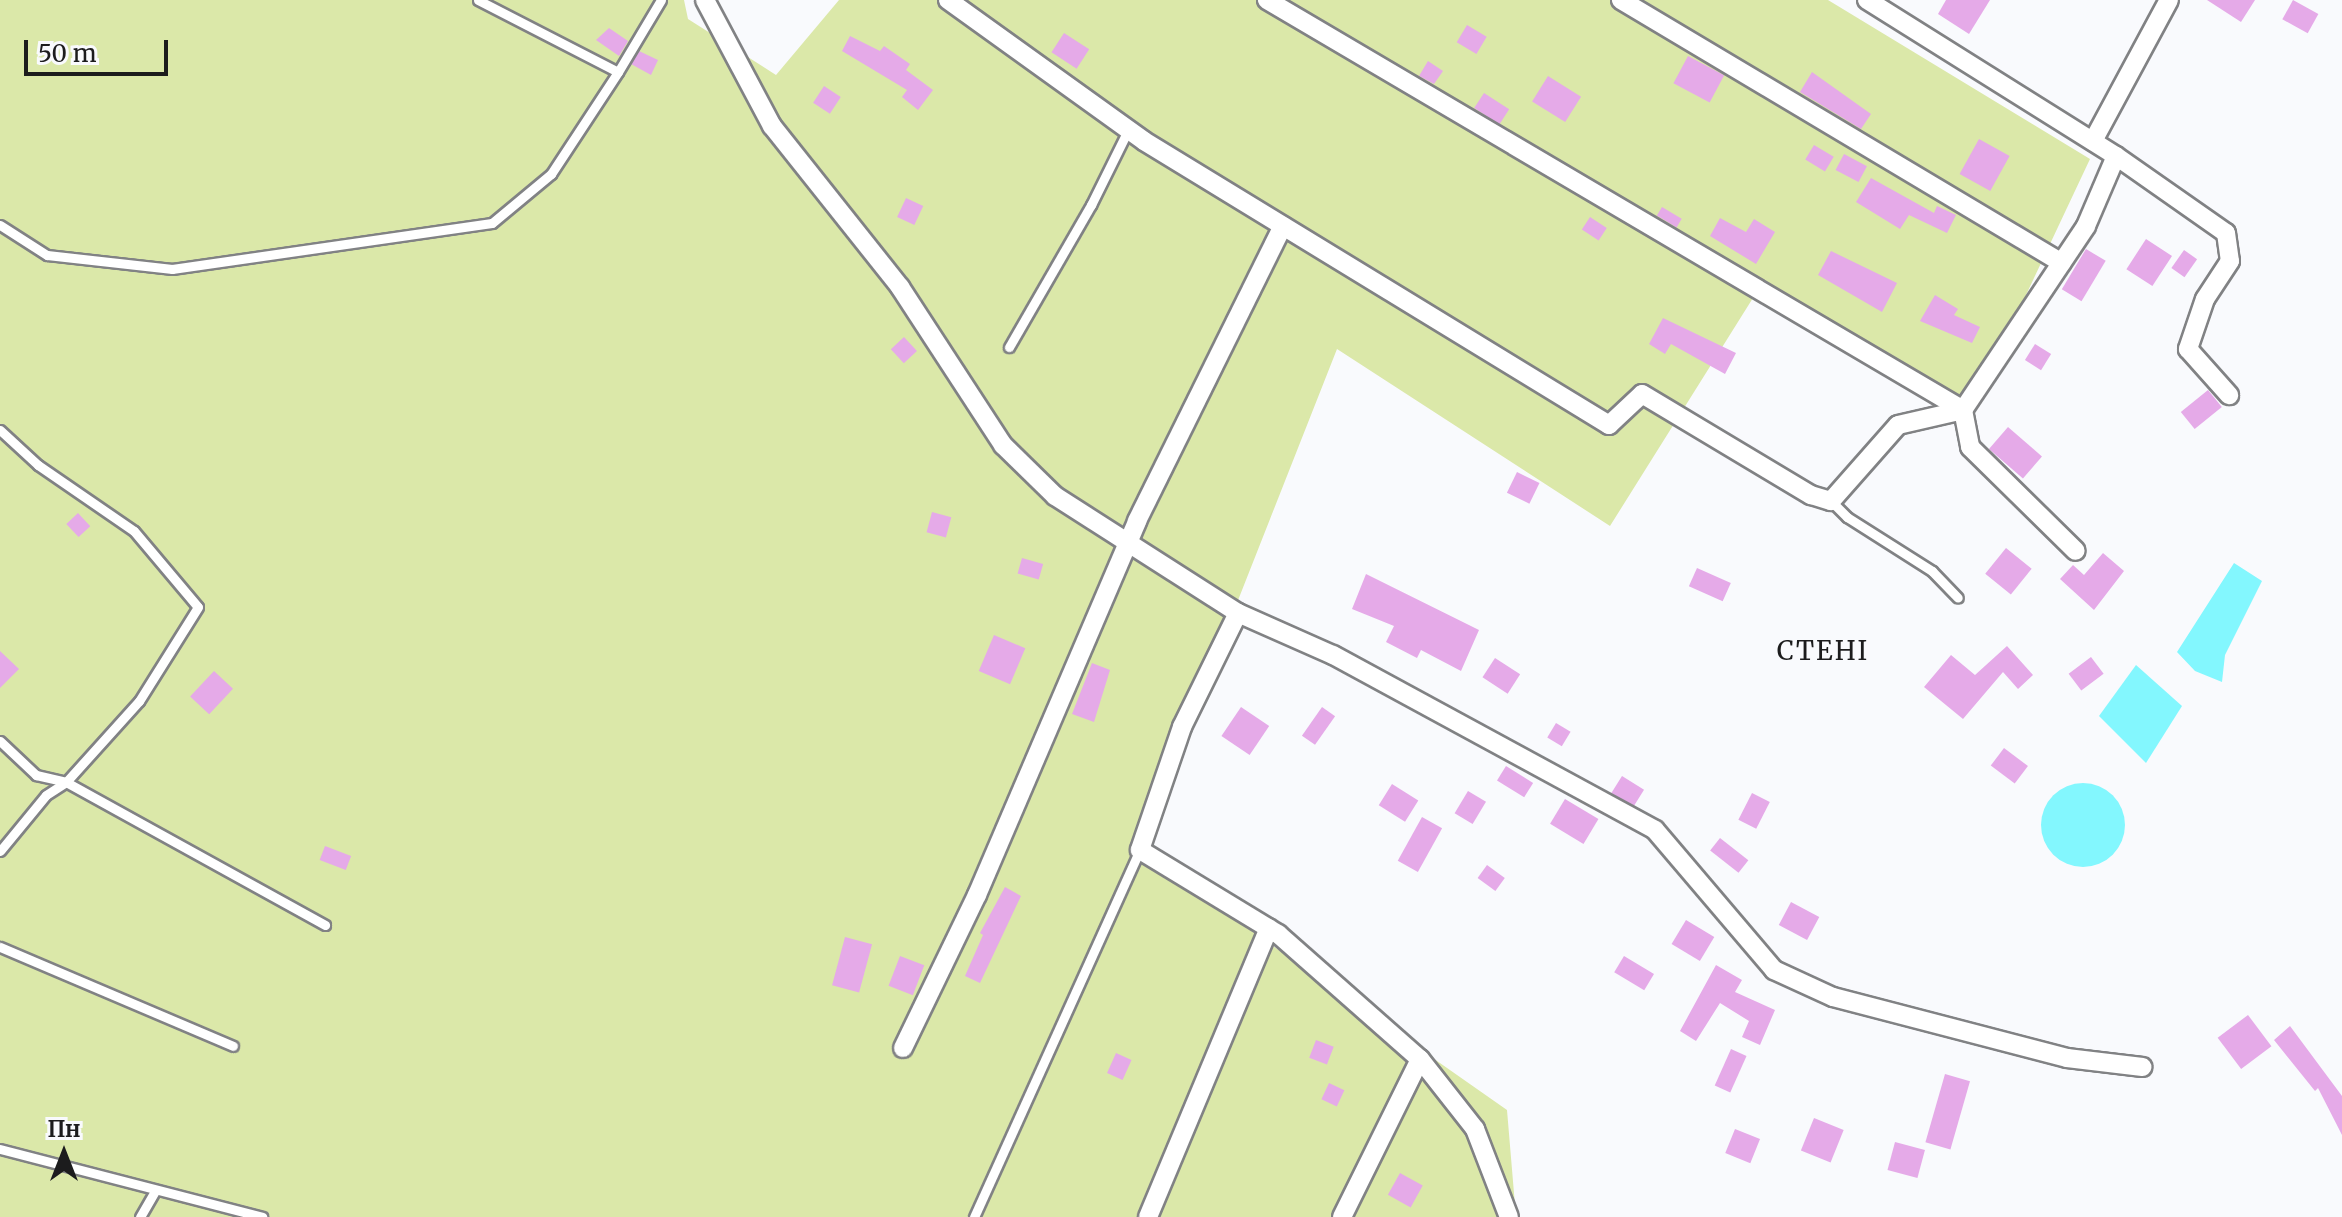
<!DOCTYPE html>
<meta charset="utf-8">
<style>
body{margin:0}
#map{position:relative;width:2342px;height:1217px;overflow:hidden;background:#f9fafd;font-family:Merriweather,serif}
div>[style]{position:absolute}
.green>*{inset:0;background:#dbe8a9}
.water>*{inset:0;background:#83f7fe}
.round{border-radius:50%}
.building>*{inset:0;background:#e5aae8;transform-origin:0 0}
.roads{filter:drop-shadow(2px 0 #818284) drop-shadow(-2px 0 #818284) drop-shadow(0 2px #818284) drop-shadow(0 -2px #818284)}
.service>*{height:9px;margin:-4.5px;padding:0 4.5px;transform-origin:4.5px;border-radius:4.5px;background:#fff}
.minor>*{height:18px;margin:-9px;padding:0 9px;transform-origin:9px;border-radius:9px;background:#fff}
span{translate:-50% -50%;white-space:nowrap;text-align:center;line-height:1.15;-webkit-text-stroke:6px #f9fafd;paint-order:stroke}
.quarter-label{font-size:26px;color:#1c1c1d;letter-spacing:2px}
.north{position:absolute;left:24px;top:1113px;width:80px;height:80px;-webkit-text-stroke:6px #f9fafd;paint-order:stroke;rotate:0deg;font-size:22px;font-weight:700;line-height:32px;text-align:center;color:#1c1c1d}
.north::after{content:'';display:block;margin:auto;width:28px;height:36px;background:#1c1c1d;clip-path:polygon(50% 0,100% 100%,50% 72%,0 100%)}
.scale{position:absolute;left:24px;top:40px;width:144px;height:36px;box-sizing:border-box;border:4px solid #1c1c1d;border-top:0;padding-left:10px;font-size:24px;line-height:28px;white-space:nowrap;color:#1c1c1d;-webkit-text-stroke:6px #f9fafd;paint-order:stroke}
</style>
<div id="map">
<div class="green">
<i style="clip-path:polygon(0 0,684px 0,688px 19px,776px 75px,839px 0,1828px 0,2090px 159px,1970px 414px,1763px 282px,1610px 526px,1337px 349px,1142px 844px,1153px 862px,1507px 1110px,1516px 1217px,0 1217px)"></i>
</div>
<div class="water">
<i style="clip-path:polygon(2234px 563px,2262px 581px,2225px 655px,2222px 682px,2195px 671px,2177px 652px)"></i>
<i style="clip-path:polygon(2136px 665px,2182px 706px,2146px 763px,2099px 716px)"></i>
<i class="round" style="left:2041px;top:783px;width:84px;height:84px"></i>
</div>
<div class="building">
<i style="clip-path:polygon(1946px 0,1990px 0,1969px 34px,1938px 14px)"></i>
<i style="clip-path:polygon(2207px 0,2255px 0,2241px 22px)"></i>
<i style="left:2293px;top:0;width:29px;height:22px;rotate:29deg"></i>
<i style="left:1467px;top:25px;width:23px;height:20px;rotate:31deg"></i>
<i style="clip-path:polygon(609px 28px,628px 41px,619px 56px,596px 40px)"></i>
<i style="left:1064px;top:33px;width:30px;height:23px;rotate:33deg"></i>
<i style="clip-path:polygon(850px 36px,880px 51px,884px 46px,910px 64px,906px 70px,933px 90px,918px 110px,902px 97px,907px 90px,842px 51px)"></i>
<i style="clip-path:polygon(639px 51px,658px 60px,651px 75px,631px 64px)"></i>
<i style="left:1688px;top:56px;width:41px;height:31px;rotate:28deg"></i>
<i style="clip-path:polygon(1428px 61px,1443px 71px,1434px 84px,1419px 76px)"></i>
<i style="clip-path:polygon(1812px 72px,1871px 114px,1861px 129px,1800px 92px)"></i>
<i style="left:1548px;top:76px;width:39px;height:30px;rotate:32deg"></i>
<i style="left:824px;top:86px;width:20px;height:20px;rotate:33deg"></i>
<i style="left:1484px;top:93px;width:30px;height:18px;rotate:33deg"></i>
<i style="left:1979px;top:139px;width:35px;height:40px;rotate:29deg"></i>
<i style="left:1814px;top:145px;width:23px;height:17px;rotate:31deg"></i>
<i style="left:1844px;top:154px;width:26px;height:18px;rotate:28deg"></i>
<i style="clip-path:polygon(1871px 178px,1934px 213px,1937px 206px,1956px 215px,1947px 233px,1909px 215px,1900px 229px,1856px 202px)"></i>
<i style="left:906px;top:198px;width:19px;height:21px;rotate:25deg"></i>
<i style="left:1662px;top:207px;width:23px;height:10px;rotate:31deg"></i>
<i style="left:1590px;top:217px;width:20px;height:15px;rotate:33deg"></i>
<i style="clip-path:polygon(1720px 218px,1746px 232px,1754px 219px,1775px 232px,1756px 264px,1710px 236px)"></i>
<i style="left:2146px;top:239px;width:31px;height:36px;rotate:33deg"></i>
<i style="left:2086px;top:249px;width:23px;height:47px;rotate:31deg"></i>
<i style="left:2184px;top:250px;width:16px;height:22px;rotate:35deg"></i>
<i style="clip-path:polygon(1831px 251px,1897px 283px,1882px 312px,1818px 275px)"></i>
<i style="clip-path:polygon(1935px 295px,1958px 309px,1954px 315px,1980px 327px,1972px 343px,1920px 321px)"></i>
<i style="clip-path:polygon(1663px 318px,1736px 353px,1725px 374px,1671px 344px,1665px 354px,1649px 344px)"></i>
<i style="left:904px;top:337px;width:19px;height:18px;rotate:47deg"></i>
<i style="left:2035px;top:344px;width:19px;height:19px;rotate:32deg"></i>
<i style="left:2208px;top:390px;width:22px;height:35px;rotate:51deg"></i>
<i style="left:2008px;top:427px;width:45px;height:29px;rotate:41deg"></i>
<i style="left:1517px;top:472px;width:25px;height:23px;rotate:26deg"></i>
<i style="left:932px;top:512px;width:20px;height:21px;rotate:15deg"></i>
<i style="left:78px;top:513px;width:18px;height:16px;rotate:47deg"></i>
<i style="left:2006px;top:548px;width:33px;height:33px;rotate:39deg"></i>
<i style="clip-path:polygon(2103px 553px,2124px 571px,2094px 610px,2060px 579px,2073px 565px,2084px 575px)"></i>
<i style="left:1022px;top:558px;width:22px;height:16px;rotate:16deg"></i>
<i style="left:1697px;top:568px;width:37px;height:20px;rotate:24deg"></i>
<i style="clip-path:polygon(1366px 574px,1479px 630px,1461px 671px,1421px 650px,1417px 658px,1386px 642px,1394px 626px,1352px 609px)"></i>
<i style="left:994px;top:635px;width:34px;height:39px;rotate:23deg"></i>
<i style="clip-path:polygon(2007px 646px,2033px 675px,2018px 689px,2003px 672px,1963px 719px,1924px 687px,1951px 655px,1975px 675px)"></i>
<i style="clip-path:polygon(0 651px,19px 669px,0 688px)"></i>
<i style="left:2091px;top:657px;width:21px;height:28px;rotate:53deg"></i>
<i style="left:1495px;top:658px;width:30px;height:23px;rotate:33deg"></i>
<i style="clip-path:polygon(1092px 663px,1110px 670px,1094px 722px,1072px 714px)"></i>
<i style="left:214px;top:671px;width:26px;height:35px;rotate:43deg"></i>
<i style="left:1241px;top:707px;width:34px;height:35px;rotate:34deg"></i>
<i style="left:1322px;top:707px;width:16px;height:35px;rotate:35deg"></i>
<i style="left:1556px;top:723px;width:17px;height:17px;rotate:31deg"></i>
<i style="left:2004px;top:748px;width:30px;height:22px;rotate:37deg"></i>
<i style="left:1506px;top:766px;width:32px;height:17px;rotate:32deg"></i>
<i style="left:1622px;top:776px;width:26px;height:20px;rotate:32deg"></i>
<i style="left:1392px;top:784px;width:31px;height:25px;rotate:32deg"></i>
<i style="left:1468px;top:791px;width:21px;height:26px;rotate:31deg"></i>
<i style="left:1752px;top:793px;width:20px;height:30px;rotate:27deg"></i>
<i style="left:1565px;top:799px;width:39px;height:29px;rotate:31deg"></i>
<i style="left:1422px;top:817px;width:23px;height:50px;rotate:29deg"></i>
<i style="left:1720px;top:838px;width:36px;height:16px;rotate:38deg"></i>
<i style="left:325px;top:846px;width:28px;height:15px;rotate:21deg"></i>
<i style="left:1487px;top:865px;width:22px;height:16px;rotate:36deg"></i>
<i style="clip-path:polygon(1005px 887px,1021px 896px,980px 983px,965px 976px,983px 935px,980px 933px)"></i>
<i style="left:1791px;top:902px;width:32px;height:26px;rotate:28deg"></i>
<i style="left:1686px;top:920px;width:33px;height:28px;rotate:31deg"></i>
<i style="left:845px;top:937px;width:28px;height:50px;rotate:15deg"></i>
<i style="left:900px;top:956px;width:26px;height:32px;rotate:21deg"></i>
<i style="left:1624px;top:956px;width:35px;height:19px;rotate:31deg"></i>
<i style="clip-path:polygon(1716px 965px,1742px 980px,1735px 992px,1775px 1010px,1760px 1045px,1742px 1037px,1749px 1021px,1720px 1003px,1696px 1041px,1680px 1031px)"></i>
<i style="left:2248px;top:1015px;width:39px;height:38px;rotate:53deg"></i>
<i style="clip-path:polygon(2290px 1026px,2342px 1096px,2342px 1135px,2318px 1088px,2315px 1091px,2274px 1040px)"></i>
<i style="left:1316px;top:1040px;width:19px;height:19px;rotate:21deg"></i>
<i style="left:1731px;top:1049px;width:17px;height:40px;rotate:24deg"></i>
<i style="left:1116px;top:1053px;width:17px;height:22px;rotate:24deg"></i>
<i style="left:1945px;top:1074px;width:26px;height:71px;rotate:16deg"></i>
<i style="left:1329px;top:1083px;width:17px;height:18px;rotate:25deg"></i>
<i style="left:1814px;top:1118px;width:32px;height:35px;rotate:22deg"></i>
<i style="left:1735px;top:1129px;width:27px;height:26px;rotate:22deg"></i>
<i style="left:1895px;top:1142px;width:31px;height:29px;rotate:15deg"></i>
<i style="left:1400px;top:1173px;width:26px;height:25px;rotate:29deg"></i>
</div>
<div class="roads">
<div class="service">
<i style="left:478px;top:0;width:157px;rotate:27.2deg"></i>
<i style="left:618px;top:72px;width:84px;rotate:-59.2deg"></i>
<i style="left:0;top:225px;width:56px;rotate:32.6deg"></i>
<i style="left:47px;top:255px;width:126px;rotate:6.4deg"></i>
<i style="left:172px;top:269px;width:323px;rotate:-8.2deg"></i>
<i style="left:492px;top:223px;width:77px;rotate:-39.7deg"></i>
<i style="left:551px;top:174px;width:122px;rotate:-56.7deg"></i>
<i style="left:1009px;top:347px;width:164px;rotate:-60deg"></i>
<i style="left:1091px;top:205px;width:86px;rotate:-63.7deg"></i>
<i style="left:0;top:430px;width:52px;rotate:42.6deg"></i>
<i style="left:38px;top:465px;width:116px;rotate:34.5deg"></i>
<i style="left:134px;top:531px;width:99px;rotate:49.9deg"></i>
<i style="left:198px;top:607px;width:111px;rotate:122.1deg"></i>
<i style="left:139px;top:701px;width:109px;rotate:132deg"></i>
<i style="left:66px;top:782px;width:296px;rotate:28.9deg"></i>
<i style="left:1831px;top:501px;width:23px;rotate:45deg"></i>
<i style="left:1847px;top:517px;width:101px;rotate:32.4deg"></i>
<i style="left:1932px;top:571px;width:37px;rotate:46deg"></i>
<i style="left:0;top:741px;width:50px;rotate:43.4deg"></i>
<i style="left:36px;top:775px;width:31px;rotate:13deg"></i>
<i style="left:0;top:851px;width:72px;rotate:-50.6deg"></i>
<i style="left:46px;top:795px;width:24px;rotate:-33deg"></i>
<i style="left:0;top:947px;width:253px;rotate:23deg"></i>
<i style="left:0;top:1149px;width:271px;rotate:14.5deg"></i>
<i style="left:140px;top:1217px;width:28px;rotate:-60deg"></i>
<i style="left:974px;top:1217px;width:403px;rotate:-65.7deg"></i>
</div>
<div class="minor">
<i style="left:705px;top:0;width:143px;rotate:62deg"></i>
<i style="left:772px;top:126px;width:206px;rotate:51.5deg"></i>
<i style="left:900px;top:287px;width:189px;rotate:56.9deg"></i>
<i style="left:1003px;top:445px;width:73px;rotate:44.4deg"></i>
<i style="left:1055px;top:496px;width:217px;rotate:32.6deg"></i>
<i style="left:1238px;top:613px;width:104px;rotate:23.9deg"></i>
<i style="left:1333px;top:655px;width:366px;rotate:28.5deg"></i>
<i style="left:1655px;top:830px;width:184px;rotate:49.6deg"></i>
<i style="left:1774px;top:970px;width:65px;rotate:24.6deg"></i>
<i style="left:1833px;top:997px;width:242px;rotate:14.6deg"></i>
<i style="left:2067px;top:1058px;width:76px;rotate:6.8deg"></i>
<i style="left:948px;top:0;width:241px;rotate:35.7deg"></i>
<i style="left:1144px;top:141px;width:545px;rotate:31.41deg"></i>
<i style="left:1609px;top:425px;width:45px;rotate:-43.2deg"></i>
<i style="left:1642px;top:394px;width:197px;rotate:30.9deg"></i>
<i style="left:1811px;top:495px;width:21px;rotate:17deg"></i>
<i style="left:1831px;top:501px;width:101px;rotate:-48.6deg"></i>
<i style="left:1898px;top:425px;width:67px;rotate:-13deg"></i>
<i style="left:1963px;top:410px;width:221px;rotate:-56.2deg"></i>
<i style="left:2086px;top:226px;width:76px;rotate:-66.8deg"></i>
<i style="left:2116px;top:156px;width:294px;rotate:-147.9deg"></i>
<i style="left:1267px;top:0;width:808px;rotate:30.5deg"></i>
<i style="left:1963px;top:410px;width:38px;rotate:79deg"></i>
<i style="left:1970px;top:447px;width:148px;rotate:44.5deg"></i>
<i style="left:1621px;top:0;width:513px;rotate:30.81deg"></i>
<i style="left:2093px;top:141px;width:160px;rotate:-61.7deg"></i>
<i style="left:2116px;top:156px;width:134px;rotate:35deg"></i>
<i style="left:2226px;top:233px;width:28px;rotate:82deg"></i>
<i style="left:2230px;top:261px;width:45px;rotate:123.3deg"></i>
<i style="left:2205px;top:299px;width:53px;rotate:108.8deg"></i>
<i style="left:2188px;top:349px;width:62px;rotate:48.3deg"></i>
<i style="left:1238px;top:613px;width:127px;rotate:116.2deg"></i>
<i style="left:1182px;top:727px;width:130px;rotate:108.9deg"></i>
<i style="left:1140px;top:850px;width:162px;rotate:31.3deg"></i>
<i style="left:1278px;top:934px;width:189px;rotate:41.4deg"></i>
<i style="left:1420px;top:1059px;width:89px;rotate:51.8deg"></i>
<i style="left:1475px;top:1129px;width:94px;rotate:68.9deg"></i>
<i style="left:903px;top:1048px;width:170px;rotate:-64.2deg"></i>
<i style="left:977px;top:895px;width:407px;rotate:-66.8deg"></i>
<i style="left:1137px;top:521px;width:329px;rotate:-63.7deg"></i>
<i style="left:1148px;top:1217px;width:313px;rotate:-67.3deg"></i>
<i style="left:1342px;top:1217px;width:176px;rotate:-63.7deg"></i>
</div>
</div>
<div class="quarter-label">
<span style="left:1823px;top:651px">СТЕНІ</span>
</div>
<div class="north">Пн</div>
<div class="scale">50 m</div>
</div>
